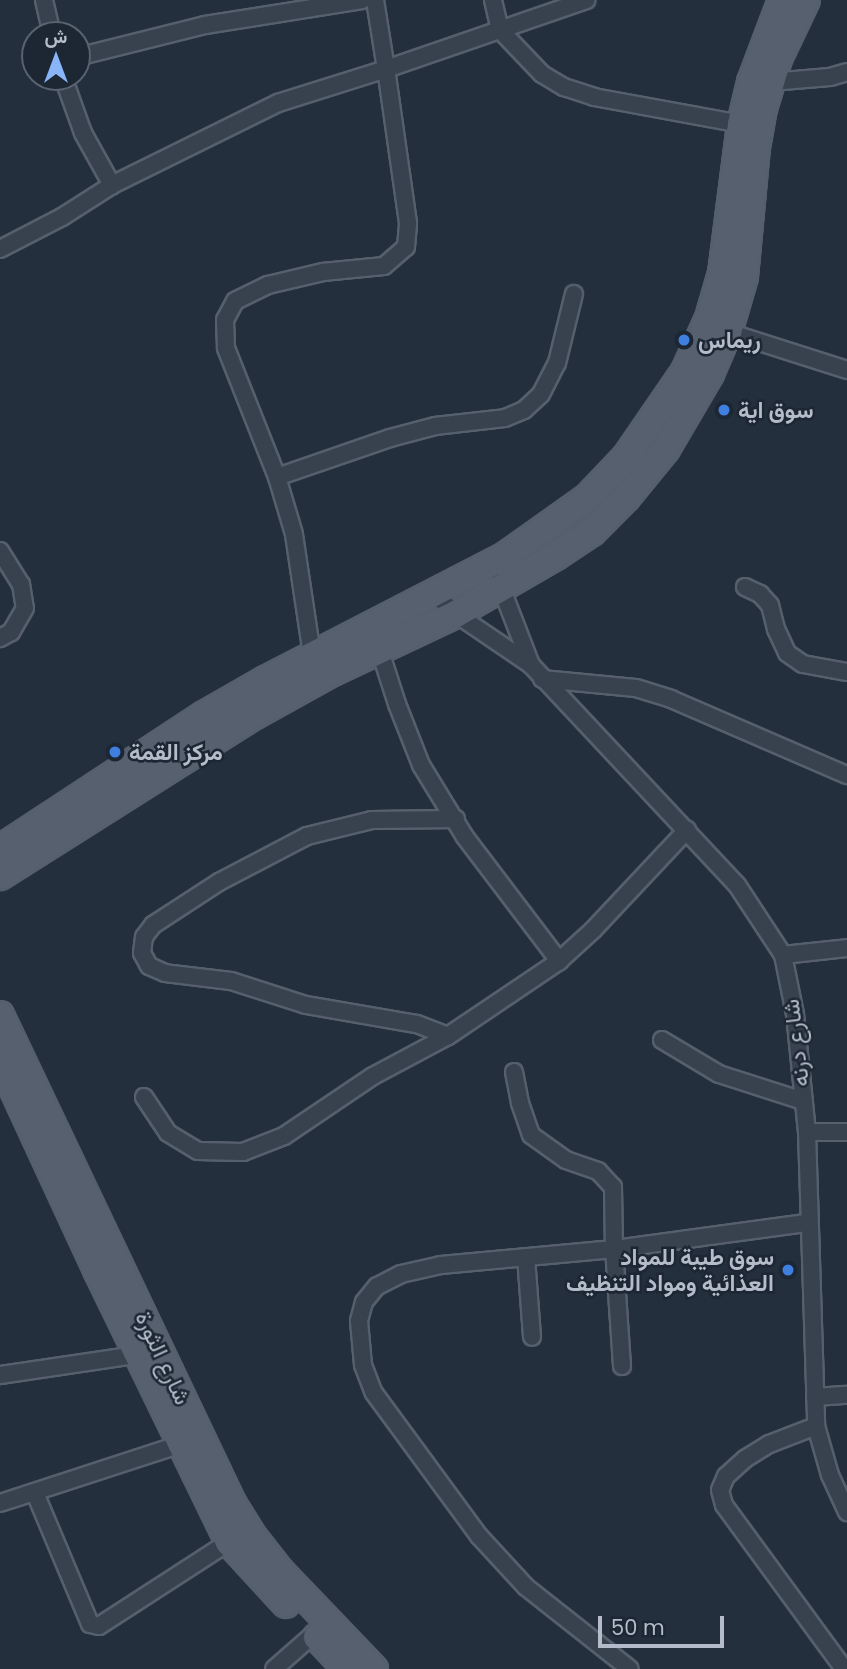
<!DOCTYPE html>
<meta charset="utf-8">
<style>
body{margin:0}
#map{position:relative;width:847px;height:1669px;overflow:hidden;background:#242f3e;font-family:Poppins,Vazirmatn,sans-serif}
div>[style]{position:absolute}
.roads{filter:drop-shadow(2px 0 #565f6c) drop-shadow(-2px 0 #565f6c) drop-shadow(0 2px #565f6c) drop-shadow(0 -2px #565f6c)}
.street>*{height:16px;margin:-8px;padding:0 8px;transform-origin:8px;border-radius:8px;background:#38414e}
.primary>*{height:26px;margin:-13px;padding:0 13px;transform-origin:13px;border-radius:13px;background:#56606e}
.dots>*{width:19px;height:19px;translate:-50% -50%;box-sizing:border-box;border:4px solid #1d2633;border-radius:50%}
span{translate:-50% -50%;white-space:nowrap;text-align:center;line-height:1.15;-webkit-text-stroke:5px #1d2633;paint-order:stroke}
.poi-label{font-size:23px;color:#b4bcc9;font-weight:700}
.left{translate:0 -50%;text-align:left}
.right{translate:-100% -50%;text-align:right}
.street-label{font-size:23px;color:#b4bcc9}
.north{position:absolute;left:21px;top:21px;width:70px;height:70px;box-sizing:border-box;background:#1d2633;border:2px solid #59626f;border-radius:50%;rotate:0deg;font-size:19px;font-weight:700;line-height:28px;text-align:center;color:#b4bcc9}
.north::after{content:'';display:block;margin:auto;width:24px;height:32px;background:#8ab4f8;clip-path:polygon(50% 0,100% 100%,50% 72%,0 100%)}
.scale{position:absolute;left:598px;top:1616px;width:126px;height:32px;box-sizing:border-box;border:4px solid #b4bcc9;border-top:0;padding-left:9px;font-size:21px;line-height:24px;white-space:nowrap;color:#b4bcc9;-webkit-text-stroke:5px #1d2633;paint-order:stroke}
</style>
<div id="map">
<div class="roads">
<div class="street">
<i style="left:44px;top:0;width:36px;rotate:77deg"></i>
<i style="left:493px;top:0;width:31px;rotate:77deg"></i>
<i style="left:500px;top:30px;width:61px;rotate:46.3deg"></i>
<i style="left:542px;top:74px;width:26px;rotate:31deg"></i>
<i style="left:564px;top:87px;width:32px;rotate:18deg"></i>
<i style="left:594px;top:97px;width:149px;rotate:10.4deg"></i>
<i style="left:77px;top:57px;width:132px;rotate:-14deg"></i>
<i style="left:205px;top:25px;width:159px;rotate:-9deg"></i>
<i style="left:63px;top:77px;width:59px;rotate:70.3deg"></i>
<i style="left:83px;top:133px;width:60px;rotate:60.9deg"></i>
<i style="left:771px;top:82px;width:59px;rotate:-4.8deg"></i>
<i style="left:830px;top:77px;width:18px;rotate:-16deg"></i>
<i style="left:0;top:249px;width:70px;rotate:-27.3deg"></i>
<i style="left:62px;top:217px;width:59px;rotate:-32.6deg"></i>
<i style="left:112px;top:185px;width:185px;rotate:-26.3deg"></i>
<i style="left:278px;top:103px;width:113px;rotate:-17.5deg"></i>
<i style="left:386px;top:69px;width:70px;rotate:-99.1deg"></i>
<i style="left:728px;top:332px;width:125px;rotate:17.7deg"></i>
<i style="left:277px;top:477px;width:120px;rotate:-19deg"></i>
<i style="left:390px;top:438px;width:47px;rotate:-14.9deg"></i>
<i style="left:435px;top:426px;width:70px;rotate:-6.5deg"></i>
<i style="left:505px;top:418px;width:21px;rotate:-23deg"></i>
<i style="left:524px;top:410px;width:23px;rotate:-43deg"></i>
<i style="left:541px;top:394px;width:35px;rotate:-63deg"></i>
<i style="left:557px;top:363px;width:71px;rotate:-76.2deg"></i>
<i style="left:0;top:551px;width:39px;rotate:58deg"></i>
<i style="left:21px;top:584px;width:24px;rotate:81deg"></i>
<i style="left:25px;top:608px;width:28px;rotate:120deg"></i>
<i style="left:11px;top:632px;width:13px;rotate:151deg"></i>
<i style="left:499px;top:582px;width:89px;rotate:68.9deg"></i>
<i style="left:745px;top:587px;width:17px;rotate:25deg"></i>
<i style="left:760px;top:594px;width:15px;rotate:48deg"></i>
<i style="left:770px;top:605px;width:25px;rotate:76deg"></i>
<i style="left:776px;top:629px;width:26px;rotate:65deg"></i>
<i style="left:787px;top:653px;width:19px;rotate:35deg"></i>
<i style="left:803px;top:664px;width:45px;rotate:10.3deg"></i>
<i style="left:434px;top:593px;width:30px;rotate:44deg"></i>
<i style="left:456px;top:614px;width:91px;rotate:34.2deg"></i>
<i style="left:531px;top:665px;width:301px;rotate:46.9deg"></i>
<i style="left:737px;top:885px;width:84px;rotate:56.7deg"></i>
<i style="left:783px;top:955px;width:60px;rotate:78.5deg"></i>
<i style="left:795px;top:1014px;width:119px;rotate:84.2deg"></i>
<i style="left:807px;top:1132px;width:294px;rotate:88.2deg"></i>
<i style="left:816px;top:1426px;width:51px;rotate:74.1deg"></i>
<i style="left:830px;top:1475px;width:41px;rotate:65.3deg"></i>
<i style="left:380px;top:651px;width:56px;rotate:72.2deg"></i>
<i style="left:397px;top:704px;width:66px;rotate:68.5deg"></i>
<i style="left:421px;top:765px;width:84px;rotate:58.6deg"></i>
<i style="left:465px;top:837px;width:156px;rotate:52.8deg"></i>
<i style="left:312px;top:655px;width:122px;rotate:-98.5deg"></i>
<i style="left:294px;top:534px;width:59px;rotate:-106.6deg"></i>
<i style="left:277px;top:477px;width:139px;rotate:-111.6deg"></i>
<i style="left:226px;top:348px;width:28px;rotate:-92deg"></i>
<i style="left:225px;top:320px;width:21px;rotate:-62deg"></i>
<i style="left:235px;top:301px;width:37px;rotate:-26deg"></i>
<i style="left:268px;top:285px;width:57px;rotate:-13.3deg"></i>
<i style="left:323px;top:272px;width:61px;rotate:-5.6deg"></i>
<i style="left:384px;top:266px;width:29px;rotate:-41deg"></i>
<i style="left:406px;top:247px;width:24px;rotate:-85deg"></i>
<i style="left:408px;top:223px;width:156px;rotate:-98.1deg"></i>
<i style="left:386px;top:69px;width:212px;rotate:-19deg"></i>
<i style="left:542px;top:679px;width:94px;rotate:5.5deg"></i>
<i style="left:636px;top:688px;width:37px;rotate:17deg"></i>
<i style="left:671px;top:699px;width:192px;rotate:23.4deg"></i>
<i style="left:783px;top:955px;width:64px;rotate:-6.2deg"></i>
<i style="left:448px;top:1036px;width:34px;rotate:-159deg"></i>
<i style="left:416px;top:1024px;width:112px;rotate:-170.2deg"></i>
<i style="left:306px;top:1005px;width:79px;rotate:-162.3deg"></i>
<i style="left:231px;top:981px;width:66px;rotate:-173.1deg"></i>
<i style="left:165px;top:973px;width:17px;rotate:-156deg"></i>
<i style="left:149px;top:966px;width:15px;rotate:-118deg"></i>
<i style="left:142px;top:953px;width:16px;rotate:-83deg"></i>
<i style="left:144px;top:937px;width:15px;rotate:-53deg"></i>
<i style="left:153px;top:925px;width:79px;rotate:-33.1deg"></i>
<i style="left:219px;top:882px;width:99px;rotate:-27.6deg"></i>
<i style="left:307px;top:836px;width:67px;rotate:-13.8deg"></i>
<i style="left:372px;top:820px;width:84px;rotate:-0.7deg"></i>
<i style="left:662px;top:1040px;width:66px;rotate:30.8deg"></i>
<i style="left:719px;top:1074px;width:88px;rotate:17.8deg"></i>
<i style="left:514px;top:1072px;width:32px;rotate:79deg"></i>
<i style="left:520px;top:1103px;width:34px;rotate:71deg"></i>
<i style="left:531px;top:1135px;width:43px;rotate:35.5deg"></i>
<i style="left:566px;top:1160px;width:34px;rotate:19deg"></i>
<i style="left:598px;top:1171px;width:22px;rotate:47deg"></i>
<i style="left:613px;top:1187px;width:62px;rotate:89.1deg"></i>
<i style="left:614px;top:1249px;width:195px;rotate:-7.7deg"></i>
<i style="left:144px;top:1097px;width:43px;rotate:56.3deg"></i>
<i style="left:168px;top:1133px;width:35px;rotate:31deg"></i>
<i style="left:198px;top:1151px;width:45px;rotate:1.3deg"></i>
<i style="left:243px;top:1152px;width:44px;rotate:-21.3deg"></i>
<i style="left:284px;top:1136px;width:107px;rotate:-34deg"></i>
<i style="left:373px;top:1076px;width:85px;rotate:-28.1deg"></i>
<i style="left:448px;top:1036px;width:134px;rotate:-34deg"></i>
<i style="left:559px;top:961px;width:47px;rotate:-42.4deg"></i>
<i style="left:594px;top:929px;width:136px;rotate:-46.8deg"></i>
<i style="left:807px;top:1132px;width:40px"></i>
<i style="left:526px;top:1257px;width:80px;rotate:85.7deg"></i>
<i style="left:622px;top:1366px;width:117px;rotate:-93.9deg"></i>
<i style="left:614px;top:1249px;width:174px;rotate:174.7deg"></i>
<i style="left:441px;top:1265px;width:41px;rotate:167.3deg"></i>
<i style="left:401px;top:1274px;width:27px;rotate:153deg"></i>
<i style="left:377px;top:1286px;width:21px;rotate:129deg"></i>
<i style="left:364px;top:1302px;width:20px;rotate:105deg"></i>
<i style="left:359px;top:1321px;width:44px;rotate:84.8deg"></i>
<i style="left:363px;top:1365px;width:30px;rotate:69deg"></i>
<i style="left:374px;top:1393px;width:177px;rotate:53.7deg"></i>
<i style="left:479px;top:1536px;width:69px;rotate:47.3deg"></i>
<i style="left:526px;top:1587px;width:132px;rotate:38.3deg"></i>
<i style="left:0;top:1375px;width:145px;rotate:-8.4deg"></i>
<i style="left:815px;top:1397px;width:32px;rotate:-4deg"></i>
<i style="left:816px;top:1426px;width:50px;rotate:159deg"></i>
<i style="left:769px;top:1444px;width:28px;rotate:148deg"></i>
<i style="left:745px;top:1459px;width:25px;rotate:138deg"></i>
<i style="left:726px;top:1476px;width:15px;rotate:113deg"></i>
<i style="left:720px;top:1490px;width:16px;rotate:75deg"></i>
<i style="left:724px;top:1505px;width:203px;rotate:53.8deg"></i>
<i style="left:35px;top:1493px;width:142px;rotate:67.2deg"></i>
<i style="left:90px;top:1624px;width:9px;rotate:13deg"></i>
<i style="left:99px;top:1626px;width:155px;rotate:-32.9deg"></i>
<i style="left:0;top:1503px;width:191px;rotate:-18deg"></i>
<i style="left:274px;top:1669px;width:53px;rotate:-41.2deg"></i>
</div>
<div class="primary">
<i style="left:0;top:849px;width:244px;rotate:-33.3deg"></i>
<i style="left:204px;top:715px;width:70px;rotate:-29.8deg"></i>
<i style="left:265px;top:680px;width:270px;rotate:-27.3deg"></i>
<i style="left:505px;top:556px;width:100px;rotate:-35.3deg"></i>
<i style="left:587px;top:498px;width:57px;rotate:-46.4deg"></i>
<i style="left:626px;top:457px;width:104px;rotate:-55.5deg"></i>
<i style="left:685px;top:371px;width:58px;rotate:-65.6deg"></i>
<i style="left:709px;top:318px;width:47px;rotate:-73.9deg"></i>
<i style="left:722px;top:273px;width:150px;rotate:-82.7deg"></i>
<i style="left:741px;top:124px;width:43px;rotate:-76.6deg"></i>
<i style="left:751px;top:82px;width:88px;rotate:-69.3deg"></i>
<i style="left:0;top:876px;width:302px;rotate:-32.3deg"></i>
<i style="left:255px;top:715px;width:89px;rotate:-28.9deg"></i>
<i style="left:333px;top:672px;width:136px;rotate:-25.2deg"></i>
<i style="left:456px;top:614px;width:116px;rotate:-30.1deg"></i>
<i style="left:556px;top:556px;width:43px;rotate:-33.7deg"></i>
<i style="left:592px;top:532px;width:48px;rotate:-45deg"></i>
<i style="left:626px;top:498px;width:63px;rotate:-50.8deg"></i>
<i style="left:666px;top:449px;width:87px;rotate:-59.6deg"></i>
<i style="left:710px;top:374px;width:46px;rotate:-66.8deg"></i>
<i style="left:728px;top:332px;width:57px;rotate:-73.8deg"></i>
<i style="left:744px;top:277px;width:130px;rotate:-84.7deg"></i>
<i style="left:756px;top:148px;width:40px;rotate:-80deg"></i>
<i style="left:763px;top:109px;width:52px;rotate:-73.3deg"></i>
<i style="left:778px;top:59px;width:65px;rotate:-64.6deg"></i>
<i style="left:0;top:1015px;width:540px;rotate:64.57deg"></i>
<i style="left:232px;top:1503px;width:36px;rotate:58deg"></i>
<i style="left:251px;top:1534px;width:47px;rotate:51.9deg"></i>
<i style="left:280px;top:1571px;width:136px;rotate:46.2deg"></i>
<i style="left:0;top:1060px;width:234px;rotate:65.2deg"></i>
<i style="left:98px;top:1272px;width:300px;rotate:64.1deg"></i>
<i style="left:229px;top:1542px;width:84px;rotate:47.4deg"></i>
<i style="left:317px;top:1637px;width:44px;rotate:46.8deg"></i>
</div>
</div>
<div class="dots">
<i style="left:684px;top:340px;background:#3f7fe0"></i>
<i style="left:724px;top:410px;background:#3f7fe0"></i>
<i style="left:115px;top:752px;background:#3f7fe0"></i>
<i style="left:788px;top:1270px;background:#3f7fe0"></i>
</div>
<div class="poi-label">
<span class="left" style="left:698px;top:340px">ريماس</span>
<span class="left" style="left:738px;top:410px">سوق اية</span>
<span class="left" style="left:129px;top:752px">مركز القمة</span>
<span class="right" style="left:774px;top:1270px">سوق طيبة للمواد<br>العذائية ومواد التنظيف</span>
</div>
<div class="street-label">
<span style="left:796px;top:1043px;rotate:-97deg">شارع درنه</span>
<span style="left:163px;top:1358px;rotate:65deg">شارع الثورة</span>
</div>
<div class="north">ش</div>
<div class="scale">50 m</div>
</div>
